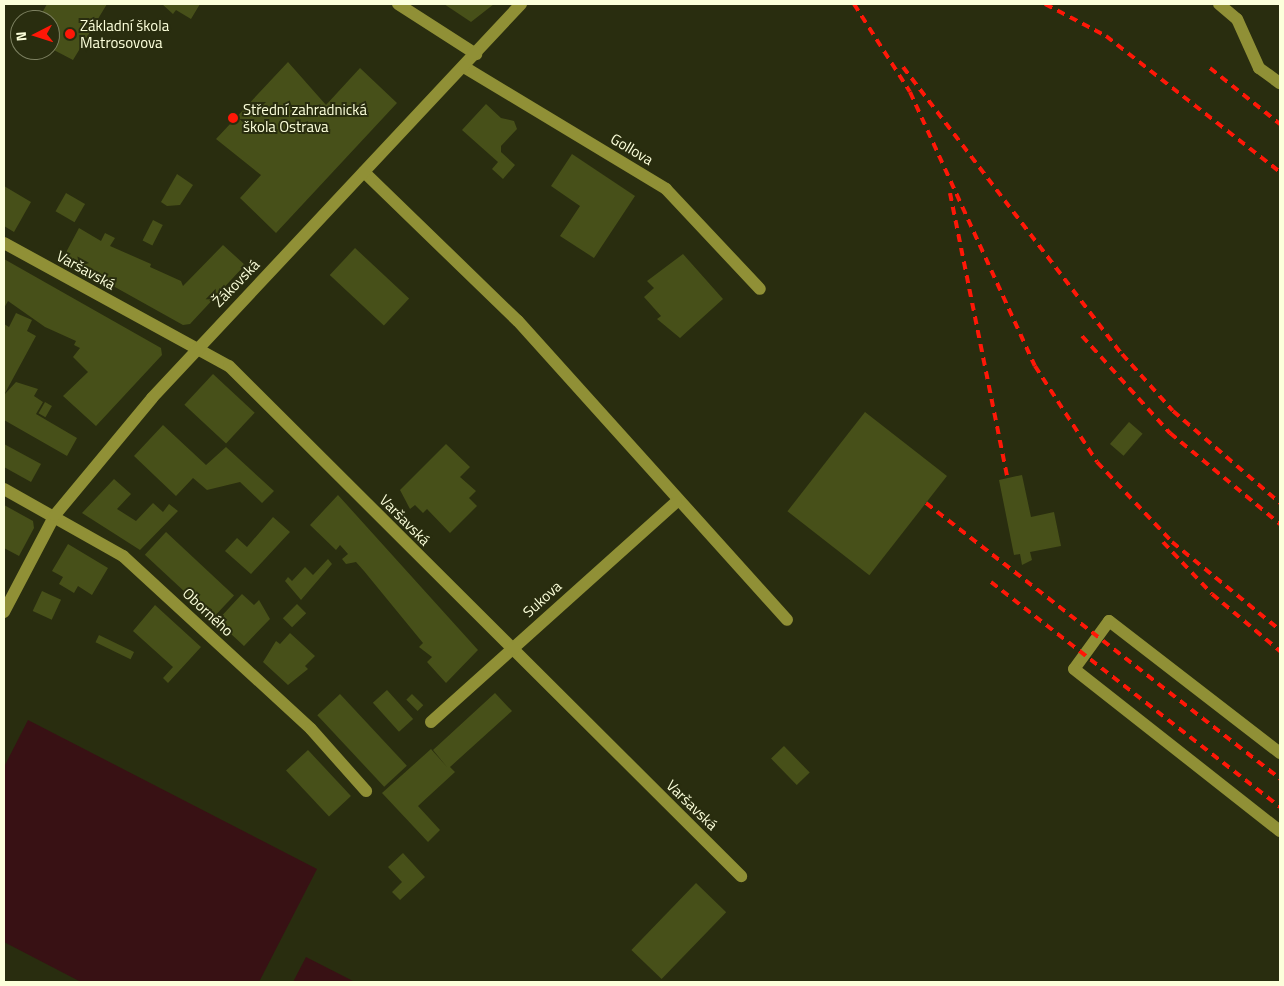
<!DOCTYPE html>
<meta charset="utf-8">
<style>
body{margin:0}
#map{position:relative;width:1284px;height:986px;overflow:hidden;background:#292d0f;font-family:"Titillium Web",sans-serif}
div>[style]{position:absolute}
.green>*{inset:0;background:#381114}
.building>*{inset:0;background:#475019;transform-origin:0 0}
.minor>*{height:12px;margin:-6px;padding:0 6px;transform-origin:6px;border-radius:6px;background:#909036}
.rail>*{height:4px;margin-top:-2px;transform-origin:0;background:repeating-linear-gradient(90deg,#ff1707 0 8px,transparent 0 14px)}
.dots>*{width:14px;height:14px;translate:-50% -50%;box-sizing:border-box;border:2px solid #292d0f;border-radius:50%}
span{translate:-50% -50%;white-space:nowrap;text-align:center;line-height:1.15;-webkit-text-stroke:4px #292d0f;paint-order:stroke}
.poi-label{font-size:15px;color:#fcffdb}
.left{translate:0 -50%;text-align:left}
.street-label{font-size:15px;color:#fcffdb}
.frame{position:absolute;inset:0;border:5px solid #fcffdb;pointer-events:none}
.north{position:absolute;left:10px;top:10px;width:50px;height:50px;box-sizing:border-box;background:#292d0f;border:1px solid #7d8161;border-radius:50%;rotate:265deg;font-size:14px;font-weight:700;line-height:20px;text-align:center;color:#fcffdb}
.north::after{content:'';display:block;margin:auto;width:18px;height:22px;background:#ff1707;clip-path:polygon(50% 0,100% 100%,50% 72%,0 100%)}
</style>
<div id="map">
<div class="green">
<i style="clip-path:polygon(28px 720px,317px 869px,259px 982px,81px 982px,4px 942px,4px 767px)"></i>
<i style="clip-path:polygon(306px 957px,355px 982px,293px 982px)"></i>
</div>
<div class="building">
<i style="clip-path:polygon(47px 4px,107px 4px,73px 60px,50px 48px,50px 20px,38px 20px)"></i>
<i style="clip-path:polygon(162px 4px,200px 4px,191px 19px,176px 10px,173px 14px)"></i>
<i style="clip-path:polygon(444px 4px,494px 4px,471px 22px)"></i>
<i style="clip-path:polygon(288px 62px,326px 105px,360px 68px,397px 103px,276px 233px,240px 198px,261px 175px,216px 139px)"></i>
<i style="clip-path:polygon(486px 104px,501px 118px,514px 121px,517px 129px,501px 146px,501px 152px,515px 165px,503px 179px,492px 169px,498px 162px,462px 130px)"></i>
<i style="clip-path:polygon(572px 154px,635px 196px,594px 258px,560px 236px,580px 206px,551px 186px)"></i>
<i style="clip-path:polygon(177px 174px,193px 185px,180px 205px,167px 206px,161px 202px)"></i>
<i style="clip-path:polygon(4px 186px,31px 202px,14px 232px,4px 226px)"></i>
<i style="left:66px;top:193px;width:22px;height:21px;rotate:30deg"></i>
<i style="left:153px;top:220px;width:11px;height:23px;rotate:27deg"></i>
<i style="clip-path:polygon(79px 228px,101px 241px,105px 233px,115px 238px,110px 246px,151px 264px,150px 267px,181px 281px,183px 286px,223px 245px,245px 265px,190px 324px,183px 325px,63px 258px)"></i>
<i style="left:355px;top:248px;width:74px;height:37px;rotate:43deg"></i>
<i style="clip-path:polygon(683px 254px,723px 299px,680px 338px,657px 319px,661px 316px,644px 297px,654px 288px,647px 281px)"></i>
<i style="clip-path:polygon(4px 259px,161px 348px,162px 355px,96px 426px,63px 396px,88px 372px,73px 357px,80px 348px,74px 345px,76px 341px,45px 327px,8px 301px,4px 308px)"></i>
<i style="clip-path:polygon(16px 313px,32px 320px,27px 331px,36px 336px,4px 395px,4px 324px,9px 327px)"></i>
<i style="left:213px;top:374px;width:57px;height:42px;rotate:43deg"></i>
<i style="clip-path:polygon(16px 382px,38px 389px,34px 396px,43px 402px,36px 414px,77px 438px,67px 456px,4px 420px,4px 395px)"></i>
<i style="left:45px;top:402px;width:8px;height:13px;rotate:30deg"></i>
<i style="left:865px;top:412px;width:104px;height:126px;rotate:38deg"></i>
<i style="left:1129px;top:422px;width:18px;height:29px;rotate:41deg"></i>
<i style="clip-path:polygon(163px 425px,206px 465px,226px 447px,274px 491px,262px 503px,240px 482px,207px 490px,193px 478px,176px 496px,134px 456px)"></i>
<i style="clip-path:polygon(4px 444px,41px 464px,31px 482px,4px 467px)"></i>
<i style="clip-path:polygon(446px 444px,470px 467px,460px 477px,476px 491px,469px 498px,477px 506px,450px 533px,427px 509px,423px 513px,415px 505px,410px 509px,400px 490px)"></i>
<i style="clip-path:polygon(1022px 475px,1031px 517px,1054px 512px,1061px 546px,1030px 552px,1032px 560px,1022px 565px,1020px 554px,1014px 555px,999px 480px)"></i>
<i style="clip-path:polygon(114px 479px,131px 494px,117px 509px,136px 521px,153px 503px,163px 512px,169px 504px,178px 511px,140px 550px,82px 513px)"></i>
<i style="clip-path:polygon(338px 495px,478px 650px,446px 683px,427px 662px,432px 657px,419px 647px,423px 643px,364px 571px,356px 562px,346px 564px,342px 559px,348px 554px,340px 545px,336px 550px,310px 525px)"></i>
<i style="clip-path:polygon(4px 505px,33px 521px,34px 528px,19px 556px,4px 548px)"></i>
<i style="clip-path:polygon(273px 517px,290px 532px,251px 574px,225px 551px,237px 538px,247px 547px)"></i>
<i style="left:166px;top:532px;width:93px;height:31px;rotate:43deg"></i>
<i style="clip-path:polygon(68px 544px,108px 568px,92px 595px,78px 586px,74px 593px,59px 584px,63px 577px,52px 571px)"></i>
<i style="clip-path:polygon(328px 559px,332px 564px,301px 600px,285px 581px,288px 577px,292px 581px,305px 567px,313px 575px)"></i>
<i style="left:42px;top:591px;width:21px;height:22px;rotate:25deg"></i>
<i style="clip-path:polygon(242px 594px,254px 605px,259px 600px,270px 619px,244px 646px,217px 621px)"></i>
<i style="left:297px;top:604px;width:13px;height:20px;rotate:45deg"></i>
<i style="clip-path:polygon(155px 605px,201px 647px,168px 683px,163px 678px,173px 667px,133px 631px)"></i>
<i style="clip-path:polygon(290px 633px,315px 656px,305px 666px,308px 669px,288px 685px,263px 662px,276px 641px,280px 644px)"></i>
<i style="left:99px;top:635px;width:39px;height:8px;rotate:26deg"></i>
<i style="left:387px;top:690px;width:39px;height:19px;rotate:48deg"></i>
<i style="clip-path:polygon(495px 693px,512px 711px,450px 767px,455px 772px,418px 806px,440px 830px,428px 842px,382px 793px,431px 749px,447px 767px,433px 750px)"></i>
<i style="left:340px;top:694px;width:98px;height:31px;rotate:47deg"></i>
<i style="left:412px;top:694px;width:16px;height:8px;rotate:45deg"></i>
<i style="left:784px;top:746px;width:37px;height:18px;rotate:46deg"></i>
<i style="left:308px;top:750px;width:63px;height:30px;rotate:47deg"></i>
<i style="clip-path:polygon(403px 853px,425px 877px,400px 900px,392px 892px,402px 882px,388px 867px)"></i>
<i style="left:696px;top:883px;width:42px;height:93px;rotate:44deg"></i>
</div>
<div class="minor">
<i style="left:398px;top:4px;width:93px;rotate:32.7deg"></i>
<i style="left:1219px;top:4px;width:23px;rotate:40deg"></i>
<i style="left:1237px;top:19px;width:54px;rotate:65.8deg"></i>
<i style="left:1259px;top:68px;width:26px;rotate:36deg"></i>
<i style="left:464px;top:67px;width:236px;rotate:31.1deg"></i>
<i style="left:666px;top:189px;width:137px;rotate:46.8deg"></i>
<i style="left:364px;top:172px;width:214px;rotate:44.1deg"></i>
<i style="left:518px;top:321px;width:402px;rotate:48deg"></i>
<i style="left:4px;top:243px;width:256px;rotate:28.7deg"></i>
<i style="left:229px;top:366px;width:723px;rotate:44.89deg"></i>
<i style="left:4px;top:489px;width:137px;rotate:29.4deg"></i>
<i style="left:123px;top:556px;width:255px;rotate:42.6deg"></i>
<i style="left:311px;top:729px;width:83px;rotate:48.4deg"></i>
<i style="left:4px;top:612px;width:110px;rotate:-62.3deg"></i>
<i style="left:55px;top:515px;width:152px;rotate:-50.3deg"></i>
<i style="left:152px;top:398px;width:540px;rotate:-46.88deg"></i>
<i style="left:431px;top:722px;width:329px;rotate:-41.9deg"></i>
<i style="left:1280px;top:753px;width:216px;rotate:-142.3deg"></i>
<i style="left:1109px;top:621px;width:59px;rotate:126.1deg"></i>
<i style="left:1074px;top:669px;width:262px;rotate:38.2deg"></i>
</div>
<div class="rail">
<i style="left:854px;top:4px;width:104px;rotate:57.5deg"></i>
<i style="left:910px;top:92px;width:301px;rotate:65.5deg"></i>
<i style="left:1035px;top:366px;width:114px;rotate:57.1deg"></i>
<i style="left:1097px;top:462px;width:110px;rotate:46.8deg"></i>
<i style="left:1172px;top:542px;width:139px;rotate:39.2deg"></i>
<i style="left:1045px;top:4px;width:69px;rotate:27.7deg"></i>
<i style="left:1106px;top:36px;width:221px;rotate:38deg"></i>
<i style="left:903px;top:67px;width:361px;rotate:52.7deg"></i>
<i style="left:1122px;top:354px;width:76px;rotate:48.2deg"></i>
<i style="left:1173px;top:411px;width:141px;rotate:40.7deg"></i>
<i style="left:1210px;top:68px;width:90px;rotate:38.7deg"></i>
<i style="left:950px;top:193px;width:288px;rotate:78.6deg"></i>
<i style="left:1082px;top:336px;width:131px;rotate:47.8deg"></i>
<i style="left:1170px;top:433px;width:143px;rotate:39.6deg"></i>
<i style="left:926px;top:503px;width:449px;rotate:37.9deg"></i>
<i style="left:1163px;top:542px;width:71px;rotate:46.7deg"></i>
<i style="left:1212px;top:594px;width:89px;rotate:40deg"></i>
<i style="left:991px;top:582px;width:366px;rotate:37.9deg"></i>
</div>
<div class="dots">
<i style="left:70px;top:34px;background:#ff1707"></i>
<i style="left:233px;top:118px;background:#ff1707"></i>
</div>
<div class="poi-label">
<span class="left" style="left:80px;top:34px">Základní škola<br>Matrosovova</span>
<span class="left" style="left:243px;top:118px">Střední zahradnická<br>škola Ostrava</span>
</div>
<div class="street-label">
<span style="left:632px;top:149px;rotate:31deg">Gollova</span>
<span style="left:86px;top:270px;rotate:29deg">Varšavská</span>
<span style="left:236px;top:283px;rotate:-46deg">Žákovská</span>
<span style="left:405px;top:520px;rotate:45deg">Varšavská</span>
<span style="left:542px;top:599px;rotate:-42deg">Sukova</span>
<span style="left:208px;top:612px;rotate:43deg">Oborného</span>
<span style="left:692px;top:805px;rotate:44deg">Varšavská</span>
</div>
<div class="frame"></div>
<div class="north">N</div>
</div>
